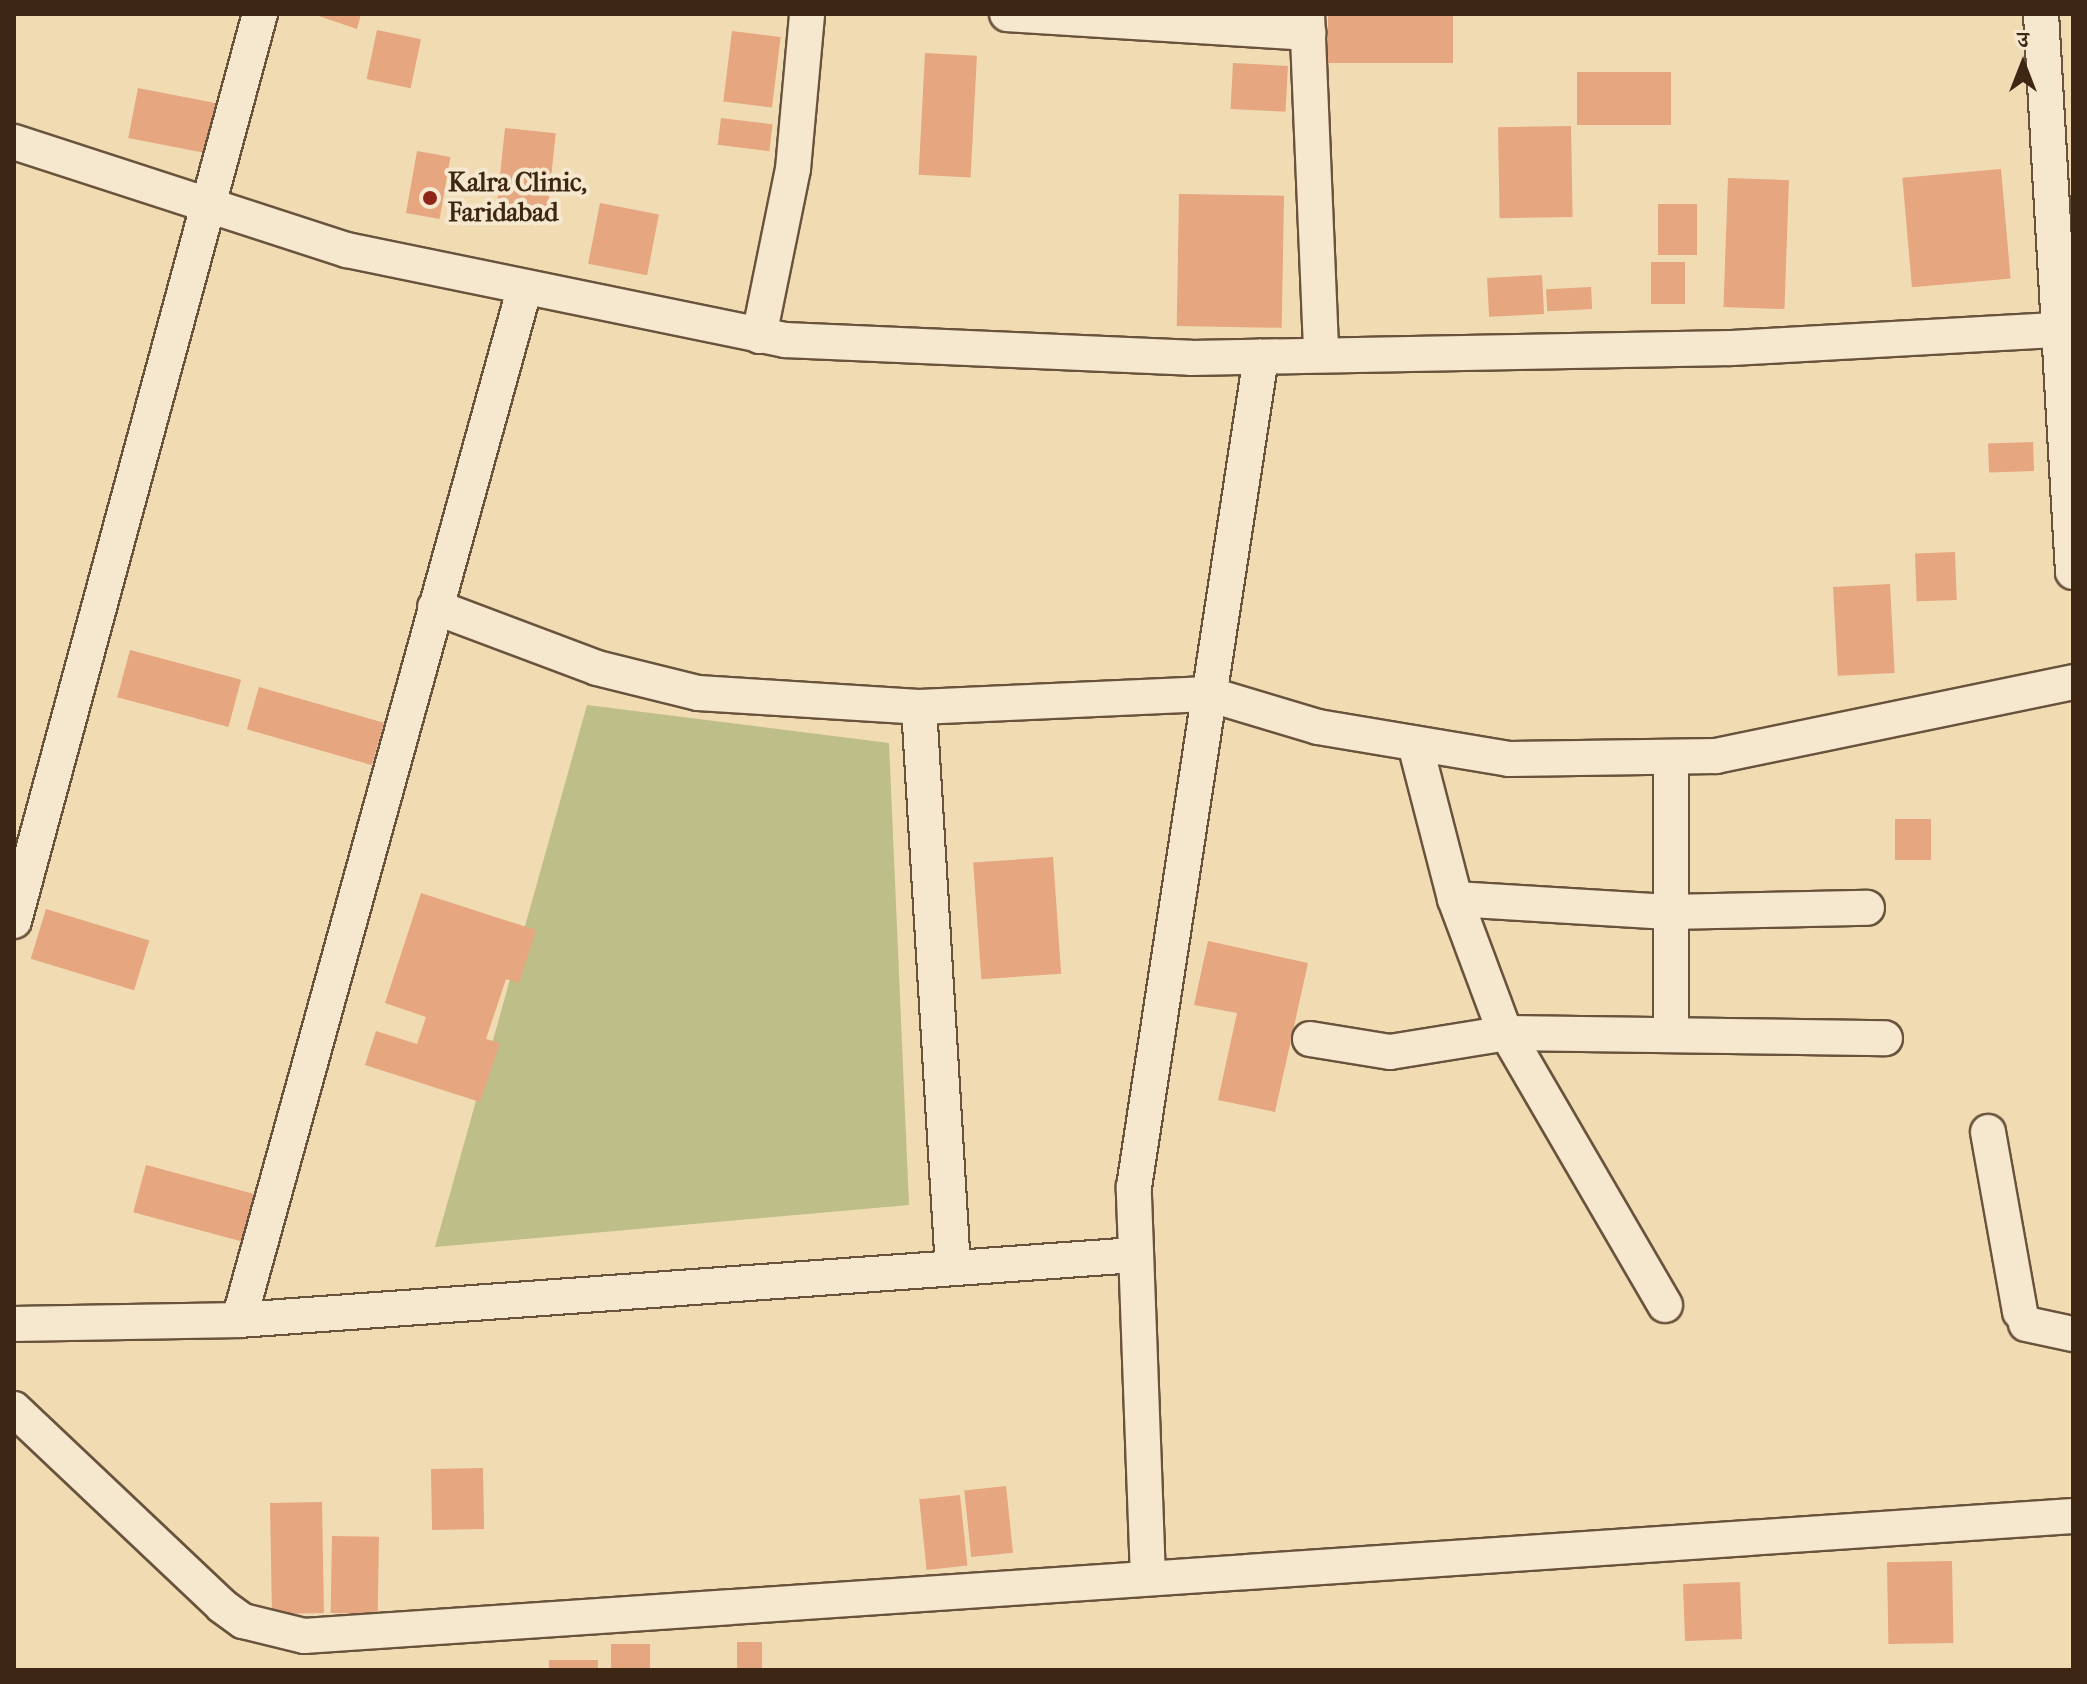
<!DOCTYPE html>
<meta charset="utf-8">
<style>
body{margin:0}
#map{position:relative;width:2087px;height:1684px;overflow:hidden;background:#f0dbb3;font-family:"IM FELL French Canon","Noto Serif Devanagari",serif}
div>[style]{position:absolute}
.green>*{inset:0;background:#bebe89}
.building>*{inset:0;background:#e5a680;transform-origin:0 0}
.roads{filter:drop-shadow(2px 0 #6a533c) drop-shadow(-2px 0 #6a533c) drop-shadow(0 2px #6a533c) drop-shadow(0 -2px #6a533c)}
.street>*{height:34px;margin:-17px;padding:0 17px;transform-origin:17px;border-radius:17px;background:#f5e8ce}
.dots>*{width:22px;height:22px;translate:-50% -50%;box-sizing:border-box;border:4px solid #f5e8ce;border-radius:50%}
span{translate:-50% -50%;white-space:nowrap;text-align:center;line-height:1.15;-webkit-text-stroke:8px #f5e8ce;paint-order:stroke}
.poi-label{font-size:26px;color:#3e2615;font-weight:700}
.left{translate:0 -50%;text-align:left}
.frame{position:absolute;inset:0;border:16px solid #3e2615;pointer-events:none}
.north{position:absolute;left:1983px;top:24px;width:80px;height:80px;-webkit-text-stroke:6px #f5e8ce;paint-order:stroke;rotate:0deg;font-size:22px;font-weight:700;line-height:32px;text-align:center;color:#3e2615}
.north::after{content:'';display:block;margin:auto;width:28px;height:36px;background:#3e2615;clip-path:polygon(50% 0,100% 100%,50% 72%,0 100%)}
</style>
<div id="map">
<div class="green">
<i style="clip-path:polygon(587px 705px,889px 743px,909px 1205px,435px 1247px)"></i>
</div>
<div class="building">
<i style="clip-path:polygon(313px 14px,361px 14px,357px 29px)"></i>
<i style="left:1328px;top:14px;width:125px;height:49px"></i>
<i style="left:377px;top:30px;width:45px;height:50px;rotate:12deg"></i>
<i style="left:732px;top:31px;width:49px;height:71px;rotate:7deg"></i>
<i style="left:925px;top:53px;width:52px;height:122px;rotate:3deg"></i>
<i style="left:1233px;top:63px;width:55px;height:46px;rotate:3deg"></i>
<i style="left:1671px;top:72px;width:53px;height:94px;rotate:90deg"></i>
<i style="left:138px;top:88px;width:80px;height:51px;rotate:11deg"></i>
<i style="left:721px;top:118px;width:52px;height:27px;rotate:7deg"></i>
<i style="left:1571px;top:126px;width:91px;height:73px;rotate:89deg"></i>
<i style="left:505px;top:128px;width:51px;height:75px;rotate:6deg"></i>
<i style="left:417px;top:151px;width:34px;height:63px;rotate:10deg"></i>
<i style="left:2001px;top:169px;width:110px;height:99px;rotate:85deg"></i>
<i style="left:1728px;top:178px;width:61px;height:129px;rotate:2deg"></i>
<i style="left:1179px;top:194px;width:105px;height:132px;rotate:1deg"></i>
<i style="left:600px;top:203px;width:60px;height:62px;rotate:11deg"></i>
<i style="left:1658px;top:204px;width:39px;height:51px"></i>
<i style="left:1685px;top:262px;width:42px;height:34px;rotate:90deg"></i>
<i style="left:1542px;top:275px;width:39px;height:55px;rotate:87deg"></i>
<i style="left:1591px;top:287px;width:22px;height:45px;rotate:87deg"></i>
<i style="left:2033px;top:442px;width:29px;height:45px;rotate:88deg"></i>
<i style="left:1955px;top:552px;width:48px;height:40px;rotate:88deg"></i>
<i style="left:1890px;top:584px;width:89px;height:57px;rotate:87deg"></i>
<i style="left:130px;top:650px;width:115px;height:49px;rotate:15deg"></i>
<i style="left:259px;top:687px;width:130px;height:44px;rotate:16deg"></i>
<i style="left:1895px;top:819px;width:36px;height:41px"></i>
<i style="left:1053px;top:857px;width:117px;height:80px;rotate:86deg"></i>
<i style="clip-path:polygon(421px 893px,536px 930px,519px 983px,506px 979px,486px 1039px,500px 1043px,480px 1102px,365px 1065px,376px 1031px,417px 1044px,426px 1017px,385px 1003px)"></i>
<i style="left:46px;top:909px;width:108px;height:52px;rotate:17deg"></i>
<i style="clip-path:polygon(1208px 941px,1308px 963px,1275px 1112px,1218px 1100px,1237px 1013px,1194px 1005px)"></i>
<i style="left:146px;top:1165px;width:124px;height:49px;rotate:15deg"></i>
<i style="left:483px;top:1468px;width:61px;height:52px;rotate:89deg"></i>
<i style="left:1006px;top:1486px;width:67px;height:42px;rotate:84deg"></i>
<i style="left:960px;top:1495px;width:71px;height:41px;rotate:84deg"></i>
<i style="left:322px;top:1502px;width:111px;height:52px;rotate:89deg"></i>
<i style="left:332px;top:1536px;width:47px;height:77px;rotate:1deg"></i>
<i style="left:1952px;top:1561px;width:82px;height:65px;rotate:89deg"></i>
<i style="left:1740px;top:1582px;width:57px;height:57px;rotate:88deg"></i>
<i style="left:737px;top:1642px;width:25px;height:28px"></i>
<i style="left:611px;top:1644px;width:39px;height:26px"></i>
<i style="left:549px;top:1660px;width:49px;height:10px"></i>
</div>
<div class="roads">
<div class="street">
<i style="left:1007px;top:14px;width:302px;rotate:3.6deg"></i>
<i style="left:1307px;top:14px;width:341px;rotate:87.6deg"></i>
<i style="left:2041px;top:14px;width:559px;rotate:86.72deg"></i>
<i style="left:14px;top:142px;width:350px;rotate:18deg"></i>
<i style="left:347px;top:250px;width:447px;rotate:11.6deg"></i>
<i style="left:785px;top:340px;width:406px;rotate:2.5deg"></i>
<i style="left:1191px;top:358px;width:540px;rotate:-1.06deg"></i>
<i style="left:1731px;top:348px;width:343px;rotate:-3.2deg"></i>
<i style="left:759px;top:336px;width:170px;rotate:-78.5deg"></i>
<i style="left:793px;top:169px;width:156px;rotate:-84.8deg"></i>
<i style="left:435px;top:607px;width:173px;rotate:20.6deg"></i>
<i style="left:597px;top:668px;width:104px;rotate:13.9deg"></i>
<i style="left:698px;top:693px;width:221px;rotate:3.6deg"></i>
<i style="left:919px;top:707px;width:289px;rotate:-2.6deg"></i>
<i style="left:1208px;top:694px;width:115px;rotate:16.7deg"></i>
<i style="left:1318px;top:727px;width:194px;rotate:9.5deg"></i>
<i style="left:1509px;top:759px;width:207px;rotate:-0.8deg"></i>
<i style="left:1716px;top:756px;width:365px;rotate:-11.7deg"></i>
<i style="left:919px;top:707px;width:562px;rotate:86.53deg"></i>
<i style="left:1416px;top:748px;width:156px;rotate:75.5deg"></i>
<i style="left:1455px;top:899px;width:134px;rotate:69.5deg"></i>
<i style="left:1502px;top:1025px;width:324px;rotate:59.8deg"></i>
<i style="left:1455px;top:899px;width:214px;rotate:3.5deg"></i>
<i style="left:1669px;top:912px;width:198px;rotate:-1.2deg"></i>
<i style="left:14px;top:921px;width:940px;rotate:-74.83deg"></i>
<i style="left:1671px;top:1032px;width:273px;rotate:-90deg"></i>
<i style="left:1310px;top:1039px;width:81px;rotate:9.2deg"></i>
<i style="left:1390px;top:1052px;width:119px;rotate:-9.2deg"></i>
<i style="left:1507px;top:1033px;width:378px;rotate:0.8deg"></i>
<i style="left:1988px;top:1132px;width:183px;rotate:79.9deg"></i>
<i style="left:239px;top:1320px;width:1069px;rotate:-74.53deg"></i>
<i style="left:14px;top:1324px;width:225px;rotate:-1deg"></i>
<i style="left:239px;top:1320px;width:898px;rotate:-4.15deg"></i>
<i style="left:2026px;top:1324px;width:48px;rotate:12deg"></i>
<i style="left:14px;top:1409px;width:286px;rotate:43.4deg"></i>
<i style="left:222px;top:1606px;width:26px;rotate:36deg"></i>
<i style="left:243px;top:1621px;width:63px;rotate:13.8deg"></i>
<i style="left:304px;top:1636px;width:1773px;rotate:-3.88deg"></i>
<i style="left:1148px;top:1578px;width:391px;rotate:-92.1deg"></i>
<i style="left:1134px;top:1187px;width:840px;rotate:-81.3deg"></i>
</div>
</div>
<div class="dots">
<i style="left:430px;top:198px;background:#8f2418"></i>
</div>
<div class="poi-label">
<span class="left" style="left:448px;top:198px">Kalra Clinic,<br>Faridabad</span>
</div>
<div class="frame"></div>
<div class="north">उ</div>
</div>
